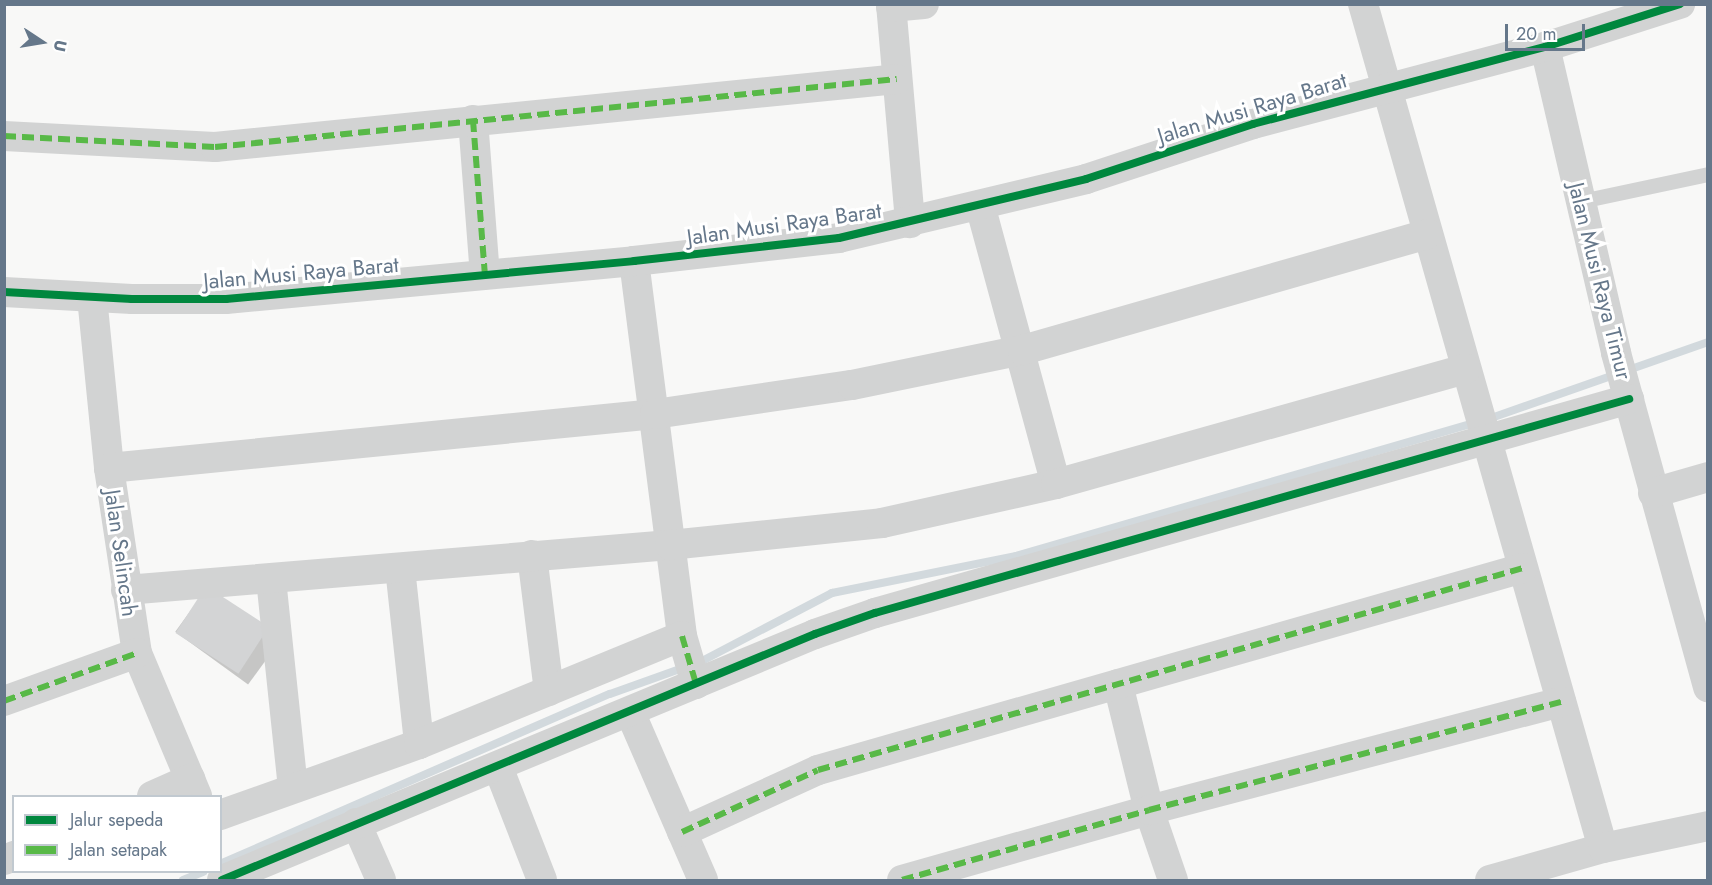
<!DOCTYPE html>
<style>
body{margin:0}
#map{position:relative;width:1712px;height:885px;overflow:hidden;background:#f8f8f7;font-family:Jost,sans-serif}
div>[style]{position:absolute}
.shadow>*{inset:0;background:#0003;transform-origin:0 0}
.stream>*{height:8px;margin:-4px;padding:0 4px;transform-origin:4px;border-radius:4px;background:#d2d9dd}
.building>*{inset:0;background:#d3d4d5;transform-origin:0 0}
.service>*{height:15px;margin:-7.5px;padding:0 7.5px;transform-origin:7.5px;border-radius:7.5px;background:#d2d3d3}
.minor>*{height:30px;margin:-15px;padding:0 15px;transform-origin:15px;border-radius:15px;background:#d2d3d3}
.quiet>*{height:6px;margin-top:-3px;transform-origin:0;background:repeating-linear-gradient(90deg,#58b947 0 12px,transparent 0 18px)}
.cycleway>*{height:8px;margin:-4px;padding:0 4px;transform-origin:4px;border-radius:4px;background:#00873e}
span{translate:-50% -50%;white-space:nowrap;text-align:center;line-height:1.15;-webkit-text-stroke:6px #fff;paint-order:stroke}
.street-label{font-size:22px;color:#65778a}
.frame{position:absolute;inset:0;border:6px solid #65778a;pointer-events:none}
.legend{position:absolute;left:12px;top:795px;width:210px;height:78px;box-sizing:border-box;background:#fff;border:2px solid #c1c9d0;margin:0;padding:8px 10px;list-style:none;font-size:18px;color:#65778a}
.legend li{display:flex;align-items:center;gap:12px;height:30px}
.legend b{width:30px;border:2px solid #c1c9d0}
.north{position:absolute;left:12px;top:12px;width:60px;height:60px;-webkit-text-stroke:4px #fff;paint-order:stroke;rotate:102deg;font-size:16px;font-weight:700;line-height:24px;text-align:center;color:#65778a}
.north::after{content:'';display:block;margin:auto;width:21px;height:27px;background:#65778a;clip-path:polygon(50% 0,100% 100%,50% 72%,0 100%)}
.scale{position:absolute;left:1505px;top:24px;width:80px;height:27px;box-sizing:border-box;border:3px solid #65778a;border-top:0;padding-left:8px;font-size:18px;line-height:21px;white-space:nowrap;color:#65778a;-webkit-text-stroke:4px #fff;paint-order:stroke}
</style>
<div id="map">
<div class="shadow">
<i style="left:207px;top:588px;width:90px;height:54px;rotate:36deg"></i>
</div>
<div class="stream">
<i style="left:220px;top:864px;width:425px;rotate:-23.6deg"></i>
<i style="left:610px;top:694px;width:98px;rotate:-19.7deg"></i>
<i style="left:702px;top:661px;width:147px;rotate:-27.6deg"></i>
<i style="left:832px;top:593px;width:188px;rotate:-11.4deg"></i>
<i style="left:1016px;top:556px;width:498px;rotate:-16.2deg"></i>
<i style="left:1494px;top:417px;width:227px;rotate:-19.3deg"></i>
<i style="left:183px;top:880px;width:22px;rotate:-22deg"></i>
</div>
<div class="building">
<i style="left:206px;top:586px;width:75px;height:56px;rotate:33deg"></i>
</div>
<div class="service">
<i style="left:1581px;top:201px;width:130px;rotate:-12deg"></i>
</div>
<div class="minor">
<i style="left:891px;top:4px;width:220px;rotate:85deg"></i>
<i style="left:1363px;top:4px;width:877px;rotate:74.13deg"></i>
<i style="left:891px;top:7px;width:33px;rotate:-5deg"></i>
<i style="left:1545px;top:47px;width:314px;rotate:76.9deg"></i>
<i style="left:1616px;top:353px;width:347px;rotate:74.6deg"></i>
<i style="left:473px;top:120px;width:155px;rotate:85.6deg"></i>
<i style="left:4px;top:136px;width:211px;rotate:3deg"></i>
<i style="left:215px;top:147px;width:685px;rotate:-5.69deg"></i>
<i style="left:980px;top:205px;width:289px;rotate:74.8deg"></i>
<i style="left:634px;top:261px;width:378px;rotate:82.7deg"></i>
<i style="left:682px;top:636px;width:50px;rotate:73.7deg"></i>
<i style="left:4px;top:292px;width:128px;rotate:3.1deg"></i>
<i style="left:132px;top:299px;width:94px"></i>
<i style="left:226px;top:299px;width:410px;rotate:-5.3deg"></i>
<i style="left:634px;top:261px;width:206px;rotate:-6.4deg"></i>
<i style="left:839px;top:238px;width:254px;rotate:-13.4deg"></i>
<i style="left:1086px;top:179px;width:176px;rotate:-18.2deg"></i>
<i style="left:1253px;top:124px;width:302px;rotate:-14.8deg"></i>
<i style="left:1545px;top:47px;width:142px;rotate:-17.7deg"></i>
<i style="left:92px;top:297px;width:172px;rotate:84.3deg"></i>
<i style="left:109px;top:468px;width:187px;rotate:81.4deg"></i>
<i style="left:137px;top:653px;width:155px;rotate:67.2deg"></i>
<i style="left:109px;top:468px;width:549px;rotate:-5.65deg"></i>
<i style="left:655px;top:414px;width:199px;rotate:-8.4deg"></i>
<i style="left:852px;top:385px;width:175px;rotate:-11.6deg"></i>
<i style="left:1023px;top:350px;width:421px;rotate:-16deg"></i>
<i style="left:1653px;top:493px;width:57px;rotate:-16.2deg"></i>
<i style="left:532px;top:555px;width:137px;rotate:82.9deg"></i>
<i style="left:400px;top:568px;width:177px;rotate:83.8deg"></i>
<i style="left:271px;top:579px;width:209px;rotate:84deg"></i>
<i style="left:126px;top:590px;width:546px;rotate:-4.73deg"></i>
<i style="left:670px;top:545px;width:213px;rotate:-5.9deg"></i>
<i style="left:882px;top:523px;width:178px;rotate:-12.6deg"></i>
<i style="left:1056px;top:484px;width:426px;rotate:-15.7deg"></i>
<i style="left:1118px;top:684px;width:130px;rotate:76.2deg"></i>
<i style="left:1149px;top:810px;width:74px;rotate:71.1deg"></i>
<i style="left:4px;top:701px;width:141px;rotate:-19.8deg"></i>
<i style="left:630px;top:712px;width:183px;rotate:66.5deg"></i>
<i style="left:498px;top:767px;width:121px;rotate:68.7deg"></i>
<i style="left:152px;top:796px;width:42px;rotate:-24.1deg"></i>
<i style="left:220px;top:815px;width:211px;rotate:-19.6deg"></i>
<i style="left:419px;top:744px;width:284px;rotate:-22.3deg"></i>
<i style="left:356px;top:823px;width:62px;rotate:66.3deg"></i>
<i style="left:682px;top:832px;width:149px;rotate:-24.5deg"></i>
<i style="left:818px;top:770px;width:733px;rotate:-15.99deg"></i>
<i style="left:4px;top:860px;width:11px;rotate:-22deg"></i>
<i style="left:222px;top:880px;width:642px;rotate:-22.53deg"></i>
<i style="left:815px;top:634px;width:64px;rotate:-19.3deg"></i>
<i style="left:875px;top:613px;width:784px;rotate:-15.84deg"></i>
<i style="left:902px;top:880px;width:257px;rotate:-15.8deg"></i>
<i style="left:1149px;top:810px;width:426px;rotate:-14.7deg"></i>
<i style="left:1490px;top:880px;width:117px;rotate:-15.8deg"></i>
<i style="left:1603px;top:848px;width:107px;rotate:-11.8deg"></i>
</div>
<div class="quiet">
<i style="left:473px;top:120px;width:155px;rotate:85.6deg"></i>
<i style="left:4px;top:136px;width:211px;rotate:3deg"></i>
<i style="left:215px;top:147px;width:685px;rotate:-5.69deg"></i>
<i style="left:682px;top:636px;width:50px;rotate:73.7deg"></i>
<i style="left:4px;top:701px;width:141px;rotate:-19.8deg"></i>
<i style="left:682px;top:832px;width:149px;rotate:-24.5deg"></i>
<i style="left:818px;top:770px;width:733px;rotate:-15.99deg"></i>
<i style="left:902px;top:880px;width:257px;rotate:-15.8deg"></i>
<i style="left:1149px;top:810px;width:426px;rotate:-14.7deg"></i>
</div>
<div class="cycleway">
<i style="left:4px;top:292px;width:128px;rotate:3.1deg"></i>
<i style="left:132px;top:299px;width:94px"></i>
<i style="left:226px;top:299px;width:410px;rotate:-5.3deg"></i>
<i style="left:634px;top:261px;width:206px;rotate:-6.4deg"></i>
<i style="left:839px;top:238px;width:254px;rotate:-13.4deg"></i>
<i style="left:1086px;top:179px;width:176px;rotate:-18.2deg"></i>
<i style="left:1253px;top:124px;width:302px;rotate:-14.8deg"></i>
<i style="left:1545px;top:47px;width:142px;rotate:-17.7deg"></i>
<i style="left:222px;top:880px;width:642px;rotate:-22.53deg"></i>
<i style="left:815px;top:634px;width:64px;rotate:-19.3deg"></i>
<i style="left:875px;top:613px;width:784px;rotate:-15.84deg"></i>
</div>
<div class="street-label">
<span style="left:1252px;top:108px;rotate:-17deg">Jalan Musi Raya Barat</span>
<span style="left:784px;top:224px;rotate:-8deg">Jalan Musi Raya Barat</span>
<span style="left:301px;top:273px;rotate:-5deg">Jalan Musi Raya Barat</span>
<span style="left:1600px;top:281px;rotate:76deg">Jalan Musi Raya Timur</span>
<span style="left:121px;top:553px;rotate:82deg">Jalan Selincah</span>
</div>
<div class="frame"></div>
<ul class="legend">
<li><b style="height:8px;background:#00873e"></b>Jalur sepeda</li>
<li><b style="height:8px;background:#58b947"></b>Jalan setapak</li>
</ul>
<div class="north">U</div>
<div class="scale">20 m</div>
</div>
